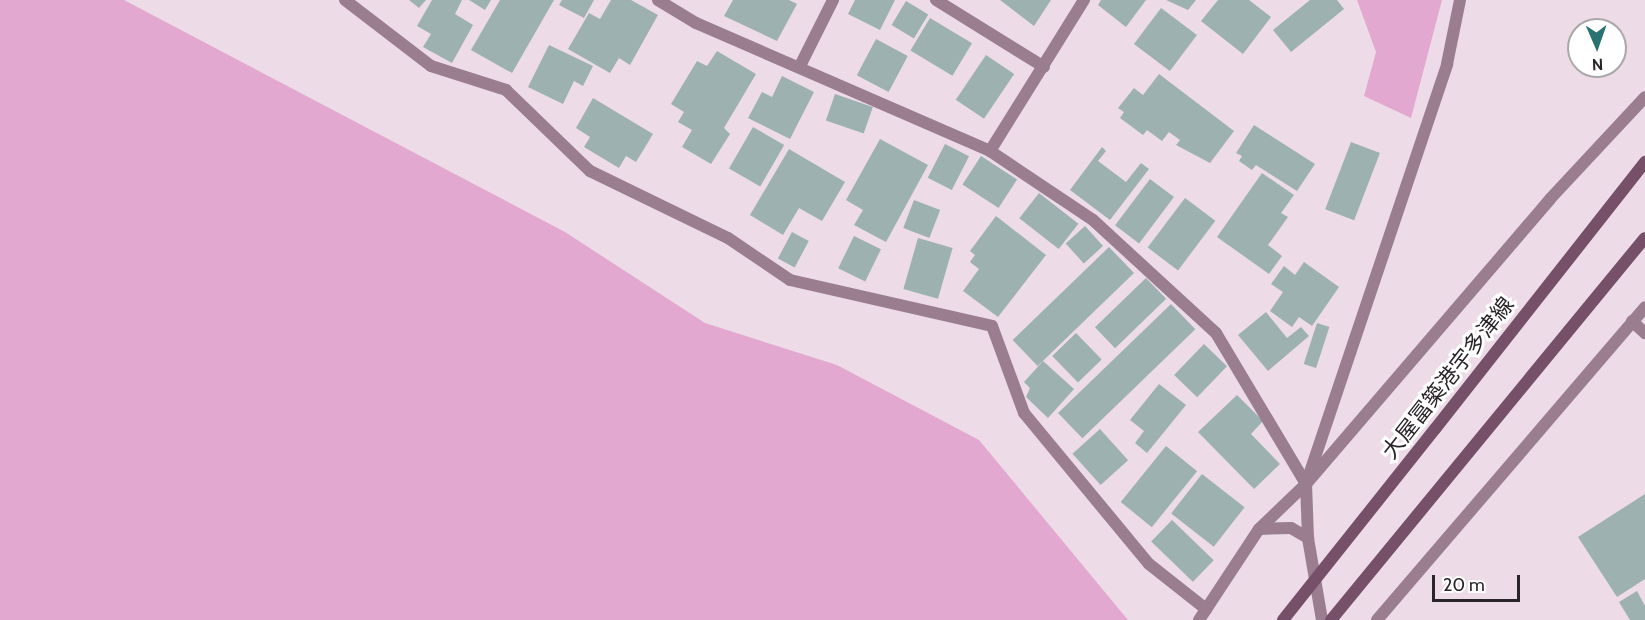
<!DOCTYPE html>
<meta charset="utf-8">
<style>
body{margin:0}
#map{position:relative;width:1645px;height:620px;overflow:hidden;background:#eddce7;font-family:Cabin,"Noto Sans JP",sans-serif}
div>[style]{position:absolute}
.green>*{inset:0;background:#e3a8cf}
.building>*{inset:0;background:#9cb1b0;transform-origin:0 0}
.service>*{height:12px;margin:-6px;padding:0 6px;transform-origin:6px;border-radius:6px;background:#9a7e90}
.minor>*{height:12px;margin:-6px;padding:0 6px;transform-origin:6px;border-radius:6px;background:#9a7e90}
.tertiary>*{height:12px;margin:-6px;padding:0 6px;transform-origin:6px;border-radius:6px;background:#9a7e90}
.secondary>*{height:12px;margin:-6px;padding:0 6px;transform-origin:6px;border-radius:6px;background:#764f69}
.secondary-bridge>*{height:12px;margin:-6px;padding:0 6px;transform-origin:6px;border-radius:6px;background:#764f69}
span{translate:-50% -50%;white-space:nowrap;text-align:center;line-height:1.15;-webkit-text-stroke:6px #fff;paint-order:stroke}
.street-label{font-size:22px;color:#2a2428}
.north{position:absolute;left:1567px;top:18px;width:60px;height:60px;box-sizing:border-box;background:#fff;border:2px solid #aaa7a9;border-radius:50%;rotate:178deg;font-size:16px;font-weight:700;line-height:24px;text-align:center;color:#2a2428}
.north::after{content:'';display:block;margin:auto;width:21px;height:27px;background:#287371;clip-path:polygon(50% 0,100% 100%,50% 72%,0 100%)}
.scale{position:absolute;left:1432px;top:575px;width:88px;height:27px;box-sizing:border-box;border:3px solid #2a2428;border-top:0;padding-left:8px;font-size:18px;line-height:21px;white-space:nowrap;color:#2a2428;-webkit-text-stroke:4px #fff;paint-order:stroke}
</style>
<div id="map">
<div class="green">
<i style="clip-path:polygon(0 0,124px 0,565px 232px,705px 323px,837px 365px,979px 440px,1128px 620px,0 620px)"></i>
<i style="clip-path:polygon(1357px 0,1442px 0,1411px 118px,1364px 96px,1376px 52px)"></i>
</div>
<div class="building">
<i style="clip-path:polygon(409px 0,426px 0,419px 8px)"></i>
<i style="clip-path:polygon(432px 0,462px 0,455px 14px,473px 25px,452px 63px,423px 47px,431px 34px,417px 26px)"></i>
<i style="clip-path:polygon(469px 0,491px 0,485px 10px)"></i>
<i style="clip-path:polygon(500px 0,554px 0,512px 73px,471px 50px)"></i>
<i style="clip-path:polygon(562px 0,594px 0,584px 18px,559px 5px)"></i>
<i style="clip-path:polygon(611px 0,631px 0,658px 15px,630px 65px,619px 58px,610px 73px,568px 49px,589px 13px,600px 19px)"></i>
<i style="clip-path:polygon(733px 0,789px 0,797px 4px,777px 41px,724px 16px)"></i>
<i style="clip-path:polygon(855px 0,895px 0,880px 30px,848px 14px)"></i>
<i style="clip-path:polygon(1000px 0,1051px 0,1034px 26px)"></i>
<i style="clip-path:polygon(1101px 0,1146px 0,1126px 27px,1098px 5px)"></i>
<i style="clip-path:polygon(1166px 0,1196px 0,1188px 10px)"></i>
<i style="clip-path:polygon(1218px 0,1249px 0,1271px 17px,1243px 54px,1201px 21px)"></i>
<i style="clip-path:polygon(1310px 0,1337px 0,1344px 9px,1291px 52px,1273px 30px)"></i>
<i style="left:906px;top:1px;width:26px;height:28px;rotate:31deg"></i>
<i style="left:1161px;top:8px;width:45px;height:45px;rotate:37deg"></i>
<i style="left:930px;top:18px;width:49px;height:38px;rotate:31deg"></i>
<i style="left:876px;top:39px;width:36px;height:41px;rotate:28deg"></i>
<i style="clip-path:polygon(549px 45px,593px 66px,583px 86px,574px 81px,563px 104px,528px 87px)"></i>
<i style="clip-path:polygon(717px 51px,756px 74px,724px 128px,730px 134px,711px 164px,682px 147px,692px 130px,678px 122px,684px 112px,671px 104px,697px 61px,707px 66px)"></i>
<i style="left:986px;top:55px;width:34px;height:54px;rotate:34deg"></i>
<i style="clip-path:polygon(1159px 74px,1234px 131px,1210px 163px,1176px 145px,1180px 140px,1169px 132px,1162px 141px,1147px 130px,1143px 135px,1120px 118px,1124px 112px,1118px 108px,1134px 88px,1143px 95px)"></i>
<i style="clip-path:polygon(782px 76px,814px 92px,790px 139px,748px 118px,762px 92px,772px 97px)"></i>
<i style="left:835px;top:94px;width:40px;height:28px;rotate:19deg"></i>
<i style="clip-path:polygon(593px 98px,653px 134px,636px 162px,626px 156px,619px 168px,584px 147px,590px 137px,576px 128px)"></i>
<i style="clip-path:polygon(1254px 125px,1315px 164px,1297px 191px,1256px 165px,1252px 170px,1239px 161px,1242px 156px,1236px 153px)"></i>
<i style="left:753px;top:127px;width:36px;height:48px;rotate:30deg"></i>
<i style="clip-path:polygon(880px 139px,928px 165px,886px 242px,854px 225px,863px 210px,846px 200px)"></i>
<i style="left:1351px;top:142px;width:31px;height:72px;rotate:21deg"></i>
<i style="left:945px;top:144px;width:27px;height:38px;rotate:27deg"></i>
<i style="clip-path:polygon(1102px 147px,1106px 151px,1098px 161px,1126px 182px,1141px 163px,1149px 169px,1110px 220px,1070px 190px)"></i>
<i style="clip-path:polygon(789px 149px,845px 182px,822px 221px,799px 208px,783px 235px,750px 215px)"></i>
<i style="left:981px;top:156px;width:43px;height:34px;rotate:33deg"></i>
<i style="clip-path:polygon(1262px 173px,1294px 195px,1281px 213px,1288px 217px,1268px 245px,1282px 256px,1269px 274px,1217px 237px)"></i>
<i style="left:1150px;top:179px;width:30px;height:58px;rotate:37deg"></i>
<i style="left:1039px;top:193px;width:50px;height:32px;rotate:38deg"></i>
<i style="left:1185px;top:198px;width:38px;height:62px;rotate:37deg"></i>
<i style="left:914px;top:200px;width:28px;height:30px;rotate:21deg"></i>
<i style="clip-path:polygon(996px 216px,1046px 255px,998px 317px,963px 291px,979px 269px,970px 262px,975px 255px,970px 251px)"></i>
<i style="left:1085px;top:226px;width:27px;height:26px;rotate:48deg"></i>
<i style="left:792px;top:232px;width:19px;height:30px;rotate:28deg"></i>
<i style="left:854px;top:236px;width:30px;height:36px;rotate:26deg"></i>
<i style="left:918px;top:238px;width:36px;height:53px;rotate:16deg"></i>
<i style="left:1109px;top:247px;width:36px;height:134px;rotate:46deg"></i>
<i style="clip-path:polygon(1304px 262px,1339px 287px,1312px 326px,1299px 317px,1292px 327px,1270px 311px,1283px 292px,1271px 284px,1284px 266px,1295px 275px)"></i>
<i style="left:1146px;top:278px;width:29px;height:71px;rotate:46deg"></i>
<i style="left:1171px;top:304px;width:35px;height:157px;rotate:46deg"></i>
<i style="clip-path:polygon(1266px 312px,1287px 338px,1301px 327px,1309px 336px,1268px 371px,1238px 335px)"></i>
<i style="left:1317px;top:323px;width:13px;height:43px;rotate:18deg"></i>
<i style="left:1076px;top:333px;width:37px;height:33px;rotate:46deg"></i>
<i style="left:1204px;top:344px;width:32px;height:43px;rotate:44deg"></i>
<i style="clip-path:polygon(1043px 361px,1074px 389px,1048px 418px,1026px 397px,1030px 388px,1024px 382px)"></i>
<i style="clip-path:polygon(1159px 384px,1186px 405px,1147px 453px,1135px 443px,1144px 431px,1130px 420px)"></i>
<i style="clip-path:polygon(1237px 395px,1263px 421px,1251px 434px,1280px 464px,1254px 489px,1198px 432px)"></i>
<i style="left:1100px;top:429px;width:42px;height:37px;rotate:48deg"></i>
<i style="left:1166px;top:446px;width:40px;height:72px;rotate:39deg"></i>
<i style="left:1202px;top:474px;width:54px;height:50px;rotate:38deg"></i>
<i style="clip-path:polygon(1645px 494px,1645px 579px,1617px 597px,1578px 537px)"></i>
<i style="left:1172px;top:520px;width:58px;height:30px;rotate:44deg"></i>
<i style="clip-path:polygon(1637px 591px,1645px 606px,1645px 620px,1630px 620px,1619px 602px)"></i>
</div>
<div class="service">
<i style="left:345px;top:0;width:108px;rotate:37.5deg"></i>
<i style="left:431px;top:66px;width:79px;rotate:17.7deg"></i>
<i style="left:506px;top:90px;width:117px;rotate:44deg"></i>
<i style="left:590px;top:171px;width:153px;rotate:25.9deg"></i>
<i style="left:728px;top:238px;width:75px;rotate:34.1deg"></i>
<i style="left:790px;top:280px;width:207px;rotate:12.8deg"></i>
<i style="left:992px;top:326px;width:93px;rotate:69.8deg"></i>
<i style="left:1024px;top:413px;width:196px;rotate:50.4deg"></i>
<i style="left:1149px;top:564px;width:73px;rotate:38.3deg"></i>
<i style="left:990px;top:151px;width:178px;rotate:-58.1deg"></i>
</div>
<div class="minor">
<i style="left:658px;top:0;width:44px;rotate:31.2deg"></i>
<i style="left:696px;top:23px;width:321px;rotate:23.5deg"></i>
<i style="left:990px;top:151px;width:124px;rotate:33.8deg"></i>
<i style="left:1093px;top:220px;width:167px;rotate:42.6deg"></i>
<i style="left:1216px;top:333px;width:176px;rotate:59.2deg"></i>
<i style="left:936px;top:0;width:127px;rotate:31.8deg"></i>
<i style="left:800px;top:66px;width:74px;rotate:-63.4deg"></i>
<i style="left:1632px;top:321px;width:18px;rotate:43deg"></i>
<i style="left:1259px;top:529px;width:32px;rotate:-2deg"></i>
<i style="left:1291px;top:528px;width:20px;rotate:30deg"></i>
<i style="left:1199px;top:620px;width:109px;rotate:-56.6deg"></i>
<i style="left:1259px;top:529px;width:65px;rotate:-43.8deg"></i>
<i style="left:1306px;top:484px;width:375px;rotate:-49.4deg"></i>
<i style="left:1550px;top:199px;width:139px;rotate:-47deg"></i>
<i style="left:1377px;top:620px;width:412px;rotate:-49.4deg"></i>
</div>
<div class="tertiary">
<i style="left:1322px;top:620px;width:83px;rotate:-99.7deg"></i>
<i style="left:1308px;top:538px;width:54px;rotate:-92.1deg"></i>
<i style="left:1306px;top:484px;width:443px;rotate:-71.4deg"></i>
<i style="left:1447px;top:64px;width:65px;rotate:-78.5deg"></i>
</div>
<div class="secondary">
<i style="left:1435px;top:429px;width:340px;rotate:-51.8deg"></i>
<i style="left:1331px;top:620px;width:494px;rotate:-50.6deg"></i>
</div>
<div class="secondary-bridge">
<i style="left:1283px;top:620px;width:244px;rotate:-51.5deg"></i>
</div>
<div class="street-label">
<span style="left:1448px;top:378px;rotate:-52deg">大屋冨築港宇多津線</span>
</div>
<div class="north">N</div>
<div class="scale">20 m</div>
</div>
